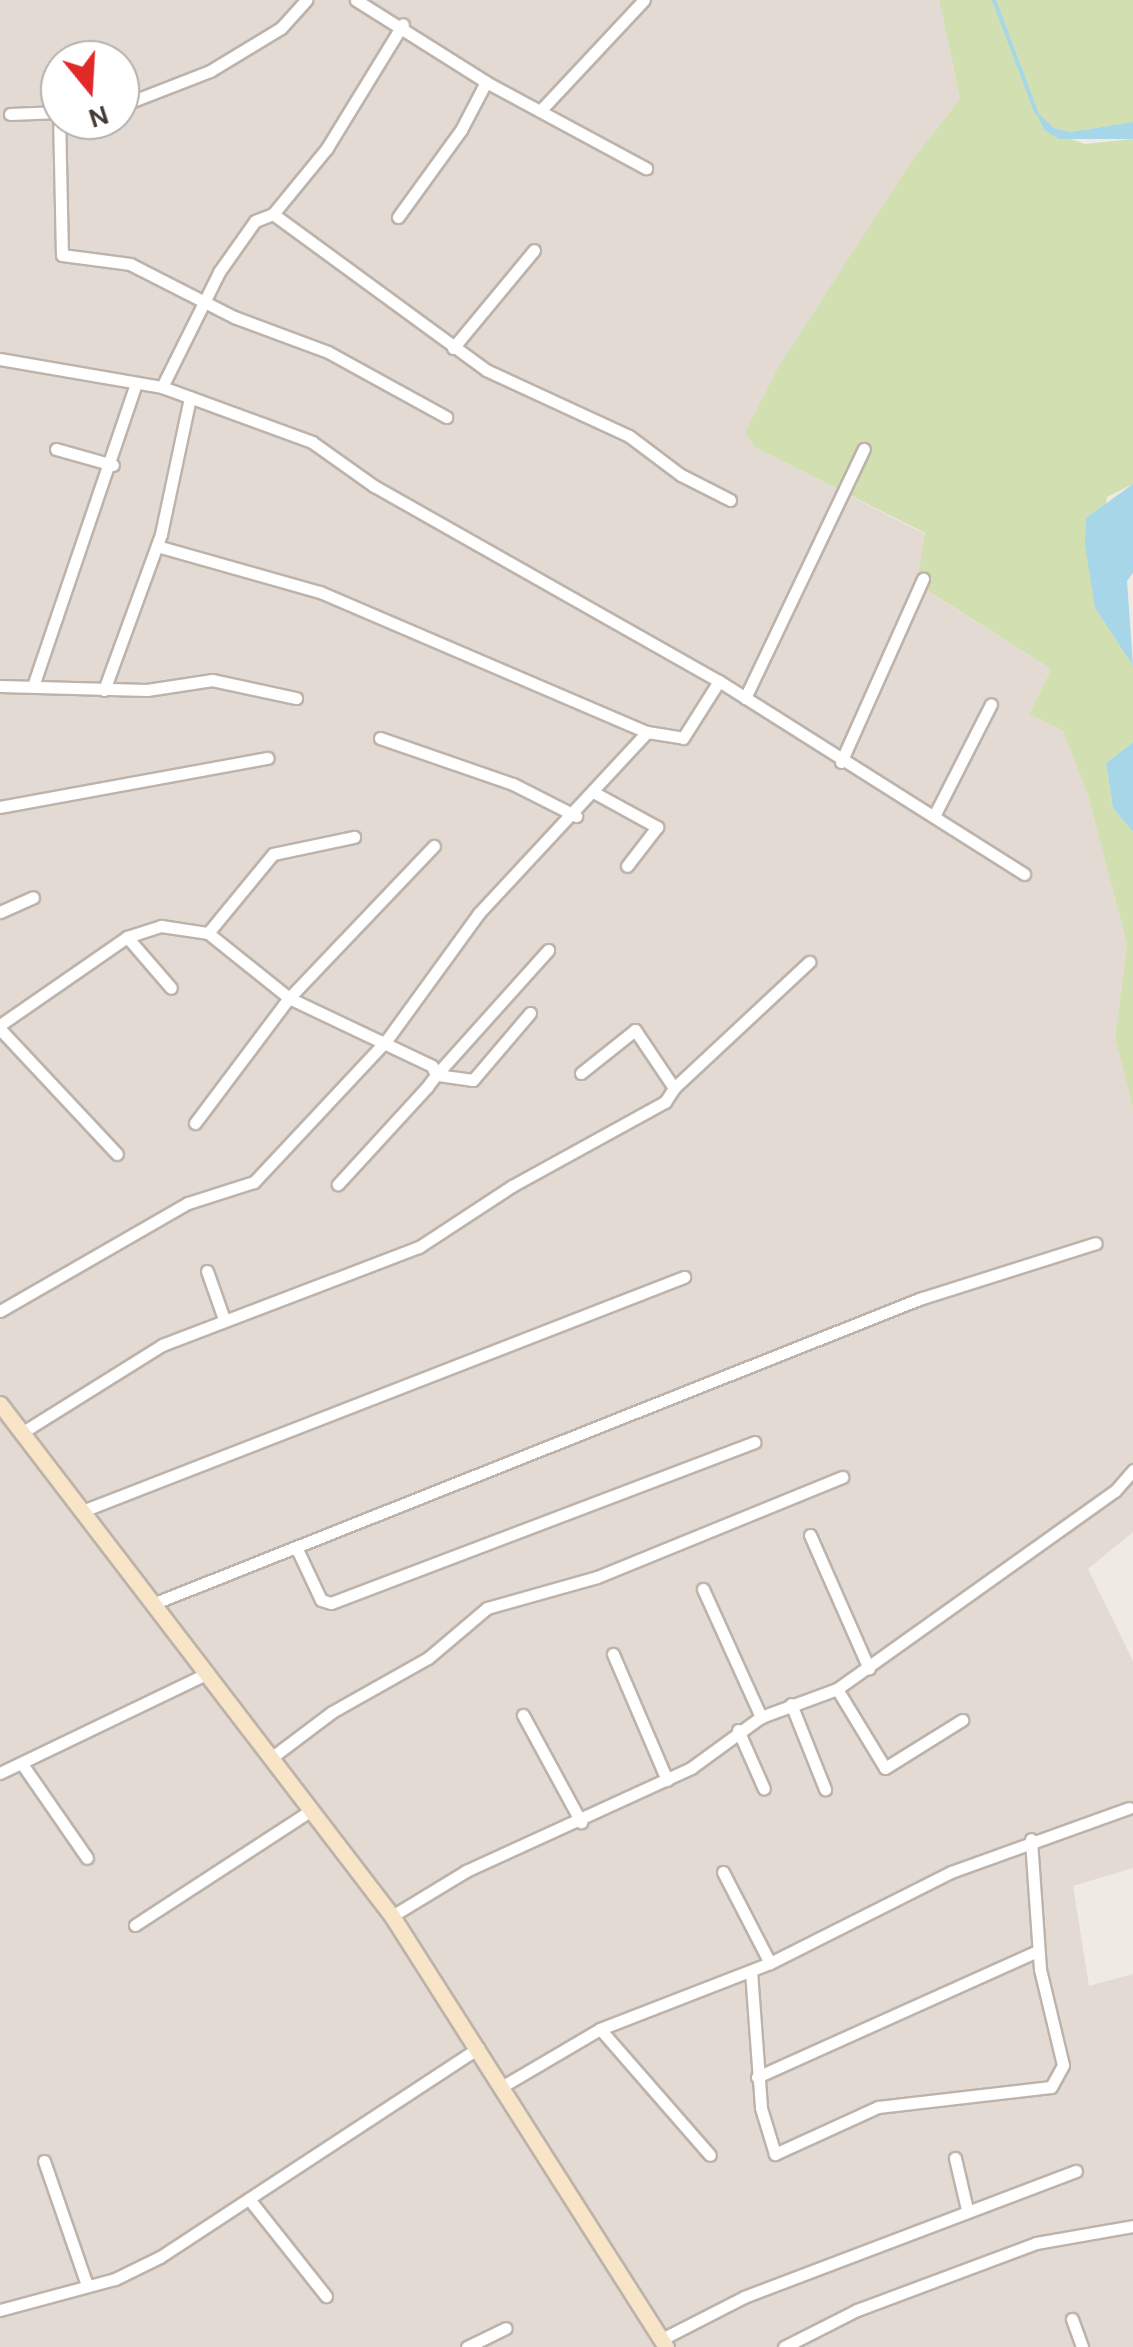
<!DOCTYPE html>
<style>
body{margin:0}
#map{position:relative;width:1133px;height:2347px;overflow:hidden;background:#f0eae4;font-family:Karla,sans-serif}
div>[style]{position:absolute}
.residential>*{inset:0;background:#e3dbd3}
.green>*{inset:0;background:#d2e0b1}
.water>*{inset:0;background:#a6d6e7}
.stream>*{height:4px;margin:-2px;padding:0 2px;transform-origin:2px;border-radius:2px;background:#a6d6e7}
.roads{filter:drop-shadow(2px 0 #bdb3ab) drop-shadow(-2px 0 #bdb3ab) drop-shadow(0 2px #bdb3ab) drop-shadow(0 -2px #bdb3ab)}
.street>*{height:11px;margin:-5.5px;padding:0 5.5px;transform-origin:5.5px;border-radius:5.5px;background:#fff}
.secondary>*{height:15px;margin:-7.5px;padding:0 7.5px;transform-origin:7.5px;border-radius:7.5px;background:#f8e4c6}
span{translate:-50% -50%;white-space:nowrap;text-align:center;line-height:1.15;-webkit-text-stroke:10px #fff;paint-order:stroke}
.north{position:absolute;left:40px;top:40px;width:100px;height:100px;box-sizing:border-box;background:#fff;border:2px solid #b3b0ae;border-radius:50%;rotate:162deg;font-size:28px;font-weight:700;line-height:40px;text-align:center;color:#413a35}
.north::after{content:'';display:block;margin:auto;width:35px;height:45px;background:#e2292a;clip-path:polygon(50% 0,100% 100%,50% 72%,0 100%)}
</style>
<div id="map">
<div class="residential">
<i style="clip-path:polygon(evenodd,0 0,939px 0,960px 99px,915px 156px,756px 448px,925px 534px,918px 585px,1051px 669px,1029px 714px,1063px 731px,1089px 799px,1127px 945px,1115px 1037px,1133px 1108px,1133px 1532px,1088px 1569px,1133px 1661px,1133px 1868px,1073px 1886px,1089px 1986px,1133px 1974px,1133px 2347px,0 2347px,0 0,60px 60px,120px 60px,120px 120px,60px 120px,60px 60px)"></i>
</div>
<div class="green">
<i style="clip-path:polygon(939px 0,1133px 0,1133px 122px,1070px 132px,1054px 128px,1037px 113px,1044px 130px,1085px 144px,1133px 139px,1133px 484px,1107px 497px,1095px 608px,1133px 666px,1133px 742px,1106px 763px,1113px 808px,1133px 832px,1133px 1108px,1115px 1037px,1127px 945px,1089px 799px,1063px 731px,1029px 714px,1051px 669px,917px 584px,925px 533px,756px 448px,745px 433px,779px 366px,915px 156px,960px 99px)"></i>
</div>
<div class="water">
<i style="clip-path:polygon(1035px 110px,1054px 128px,1070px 132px,1133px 122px,1133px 139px,1059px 139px,1044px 130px)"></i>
<i style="clip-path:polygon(1133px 484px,1133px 573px,1127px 581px,1133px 666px,1095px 608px,1085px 545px,1086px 518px)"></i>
<i style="clip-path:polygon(1133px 742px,1133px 832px,1113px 808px,1106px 763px)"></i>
</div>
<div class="stream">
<i style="left:994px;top:0;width:120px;rotate:69.4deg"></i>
</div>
<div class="roads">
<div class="street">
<i style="left:356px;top:0;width:154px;rotate:32.2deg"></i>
<i style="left:486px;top:82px;width:182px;rotate:28.3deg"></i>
<i style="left:120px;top:106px;width:97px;rotate:-21.3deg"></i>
<i style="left:210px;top:71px;width:83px;rotate:-31.2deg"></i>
<i style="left:281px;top:28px;width:38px;rotate:-48deg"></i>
<i style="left:540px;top:111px;width:152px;rotate:-46.9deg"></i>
<i style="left:59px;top:113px;width:142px;rotate:88.8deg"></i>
<i style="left:62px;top:255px;width:69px;rotate:7.5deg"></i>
<i style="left:130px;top:264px;width:117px;rotate:27deg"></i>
<i style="left:234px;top:317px;width:100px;rotate:20.4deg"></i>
<i style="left:328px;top:352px;width:135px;rotate:28.8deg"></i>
<i style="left:10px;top:114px;width:50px;rotate:-2.3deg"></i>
<i style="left:273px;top:214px;width:264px;rotate:36.2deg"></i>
<i style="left:486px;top:370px;width:157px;rotate:24.8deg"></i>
<i style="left:629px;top:436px;width:65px;rotate:36.9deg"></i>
<i style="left:681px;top:475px;width:55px;rotate:27deg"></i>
<i style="left:398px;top:217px;width:107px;rotate:-54.1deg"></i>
<i style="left:461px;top:130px;width:54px;rotate:-62.5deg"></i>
<i style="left:453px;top:348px;width:127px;rotate:-50.4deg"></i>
<i style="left:0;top:359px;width:164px;rotate:9.8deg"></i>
<i style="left:162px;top:387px;width:160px;rotate:20.1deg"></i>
<i style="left:312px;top:442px;width:76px;rotate:35.4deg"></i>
<i style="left:374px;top:486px;width:396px;rotate:29.5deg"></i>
<i style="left:719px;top:681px;width:361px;rotate:32.3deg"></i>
<i style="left:162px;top:387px;width:128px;rotate:-63.6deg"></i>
<i style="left:219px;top:272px;width:62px;rotate:-54.8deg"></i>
<i style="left:255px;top:221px;width:19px;rotate:-21deg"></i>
<i style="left:273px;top:214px;width:85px;rotate:-50.7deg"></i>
<i style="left:327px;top:148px;width:145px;rotate:-58.5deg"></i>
<i style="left:56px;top:449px;width:59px;rotate:15.7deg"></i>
<i style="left:157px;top:546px;width:169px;rotate:15.8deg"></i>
<i style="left:320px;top:592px;width:356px;rotate:23.2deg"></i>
<i style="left:0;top:686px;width:147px;rotate:1.6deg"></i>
<i style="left:147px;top:690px;width:66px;rotate:-8.7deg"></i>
<i style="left:212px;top:680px;width:86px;rotate:12.1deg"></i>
<i style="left:33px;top:686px;width:320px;rotate:-71.2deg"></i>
<i style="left:104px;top:690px;width:166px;rotate:-69.9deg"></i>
<i style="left:161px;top:534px;width:140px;rotate:-78deg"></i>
<i style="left:745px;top:698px;width:276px;rotate:-64.5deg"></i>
<i style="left:380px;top:738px;width:141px;rotate:19.1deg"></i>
<i style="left:513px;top:784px;width:71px;rotate:26.9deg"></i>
<i style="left:841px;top:762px;width:201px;rotate:-65.9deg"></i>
<i style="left:595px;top:793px;width:71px;rotate:28.7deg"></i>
<i style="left:657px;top:827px;width:49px;rotate:127.6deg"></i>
<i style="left:0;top:807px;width:272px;rotate:-10.4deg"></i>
<i style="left:935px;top:814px;width:123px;rotate:-63deg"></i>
<i style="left:0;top:912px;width:36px;rotate:-24deg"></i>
<i style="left:208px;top:933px;width:102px;rotate:-50.6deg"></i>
<i style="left:273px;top:854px;width:83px;rotate:-11.9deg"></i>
<i style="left:127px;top:937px;width:67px;rotate:49.2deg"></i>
<i style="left:530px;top:1013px;width:88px;rotate:130.4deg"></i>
<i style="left:473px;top:1080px;width:37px;rotate:-172deg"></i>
<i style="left:436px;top:1075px;width:168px;rotate:-48.1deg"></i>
<i style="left:0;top:1025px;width:155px;rotate:-34.7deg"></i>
<i style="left:127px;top:937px;width:36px;rotate:-18deg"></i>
<i style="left:161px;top:926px;width:48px;rotate:8.5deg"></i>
<i style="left:208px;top:933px;width:104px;rotate:38.7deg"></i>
<i style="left:289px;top:998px;width:158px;rotate:25.4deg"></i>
<i style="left:432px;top:1066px;width:10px;rotate:66deg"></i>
<i style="left:436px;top:1075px;width:15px;rotate:127deg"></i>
<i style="left:427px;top:1087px;width:132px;rotate:132.5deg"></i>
<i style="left:0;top:1029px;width:171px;rotate:46.9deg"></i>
<i style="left:674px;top:1088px;width:185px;rotate:-43deg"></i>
<i style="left:195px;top:1123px;width:156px;rotate:-53.1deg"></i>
<i style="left:289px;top:998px;width:210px;rotate:-46.4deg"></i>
<i style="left:207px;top:1271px;width:51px;rotate:70.5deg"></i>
<i style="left:0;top:1311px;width:217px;rotate:-29.9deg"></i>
<i style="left:188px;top:1203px;width:69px;rotate:-17.7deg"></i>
<i style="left:254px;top:1182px;width:193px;rotate:-46.9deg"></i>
<i style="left:386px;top:1041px;width:158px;rotate:-54deg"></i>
<i style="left:479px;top:913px;width:247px;rotate:-47.1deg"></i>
<i style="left:647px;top:732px;width:36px;rotate:9deg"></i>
<i style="left:683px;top:738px;width:67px;rotate:-57.7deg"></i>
<i style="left:23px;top:1432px;width:164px;rotate:-32deg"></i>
<i style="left:162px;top:1345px;width:275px;rotate:-20.9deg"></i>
<i style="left:419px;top:1247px;width:111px;rotate:-33.3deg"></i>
<i style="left:512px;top:1186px;width:175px;rotate:-28.8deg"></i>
<i style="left:665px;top:1102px;width:17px;rotate:-57deg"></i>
<i style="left:674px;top:1088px;width:70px;rotate:-123.9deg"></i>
<i style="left:635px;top:1030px;width:69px;rotate:141.5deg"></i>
<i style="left:85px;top:1510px;width:643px;rotate:-21.26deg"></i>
<i style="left:810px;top:1535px;width:146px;rotate:66.2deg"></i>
<i style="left:297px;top:1549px;width:56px;rotate:64.8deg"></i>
<i style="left:321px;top:1600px;width:10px;rotate:17deg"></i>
<i style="left:331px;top:1603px;width:453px;rotate:-20.8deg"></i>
<i style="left:703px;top:1589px;width:141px;rotate:65.6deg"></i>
<i style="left:155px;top:1603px;width:825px;rotate:-21.69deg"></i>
<i style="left:922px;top:1298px;width:182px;rotate:-17.5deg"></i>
<i style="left:613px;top:1654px;width:137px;rotate:66.8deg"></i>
<i style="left:837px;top:1689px;width:92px;rotate:58.7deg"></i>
<i style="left:885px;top:1768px;width:91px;rotate:-31.9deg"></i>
<i style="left:791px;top:1704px;width:92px;rotate:68.2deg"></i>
<i style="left:523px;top:1715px;width:122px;rotate:61.5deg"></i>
<i style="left:738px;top:1730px;width:64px;rotate:66.2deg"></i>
<i style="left:271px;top:1758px;width:76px;rotate:-37deg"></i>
<i style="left:332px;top:1712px;width:110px;rotate:-29.4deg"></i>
<i style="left:428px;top:1658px;width:77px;rotate:-40.3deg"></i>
<i style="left:487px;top:1608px;width:114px;rotate:-15.7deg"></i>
<i style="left:597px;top:1577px;width:265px;rotate:-22.2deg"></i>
<i style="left:22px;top:1764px;width:114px;rotate:55.3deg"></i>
<i style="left:0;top:1773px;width:231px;rotate:-25.7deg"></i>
<i style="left:723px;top:1872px;width:102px;rotate:62.7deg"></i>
<i style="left:392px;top:1916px;width:87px;rotate:-31.3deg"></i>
<i style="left:466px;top:1871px;width:247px;rotate:-24.6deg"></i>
<i style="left:691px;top:1768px;width:87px;rotate:-36.1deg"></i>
<i style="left:761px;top:1717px;width:81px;rotate:-20.2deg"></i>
<i style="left:837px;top:1689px;width:341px;rotate:-35.5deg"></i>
<i style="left:1115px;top:1491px;width:28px;rotate:-49deg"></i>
<i style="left:135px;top:1925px;width:209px;rotate:-33.1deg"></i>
<i style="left:751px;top:1971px;width:137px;rotate:85.8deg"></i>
<i style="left:761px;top:2108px;width:48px;rotate:73.1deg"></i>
<i style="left:775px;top:2154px;width:113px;rotate:-24.5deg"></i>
<i style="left:878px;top:2107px;width:174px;rotate:-6.6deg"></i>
<i style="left:1051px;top:2087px;width:25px;rotate:-61deg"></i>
<i style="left:1063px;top:2065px;width:99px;rotate:-103.5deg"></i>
<i style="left:1040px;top:1969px;width:130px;rotate:-94deg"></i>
<i style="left:600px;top:2029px;width:167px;rotate:48.9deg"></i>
<i style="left:757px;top:2077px;width:308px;rotate:-24.2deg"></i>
<i style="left:503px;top:2086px;width:113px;rotate:-30.4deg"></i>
<i style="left:600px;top:2029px;width:182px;rotate:-21.2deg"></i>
<i style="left:770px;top:1963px;width:203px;rotate:-26.7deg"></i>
<i style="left:951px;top:1872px;width:189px;rotate:-19.8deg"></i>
<i style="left:955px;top:2158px;width:52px;rotate:76.8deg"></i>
<i style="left:44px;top:2161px;width:131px;rotate:70.9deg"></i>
<i style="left:249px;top:2199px;width:124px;rotate:51.6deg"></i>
<i style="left:0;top:2310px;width:119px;rotate:-15.1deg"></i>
<i style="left:115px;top:2279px;width:50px;rotate:-26.1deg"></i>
<i style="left:160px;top:2257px;width:381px;rotate:-33.3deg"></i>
<i style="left:1072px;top:2319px;width:30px;rotate:70deg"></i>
<i style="left:662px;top:2339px;width:92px;rotate:-27.1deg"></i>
<i style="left:744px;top:2297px;width:355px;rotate:-20.8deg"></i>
<i style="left:467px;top:2347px;width:43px;rotate:-26deg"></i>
<i style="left:784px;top:2347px;width:82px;rotate:-26.9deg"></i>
<i style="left:857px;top:2310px;width:191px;rotate:-20.5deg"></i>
<i style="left:1036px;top:2243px;width:98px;rotate:-9.9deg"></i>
</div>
<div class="secondary">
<i style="left:0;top:1404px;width:645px;rotate:52.56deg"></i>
<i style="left:392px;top:1916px;width:511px;rotate:57.55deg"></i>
</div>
</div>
<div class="north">N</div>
</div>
